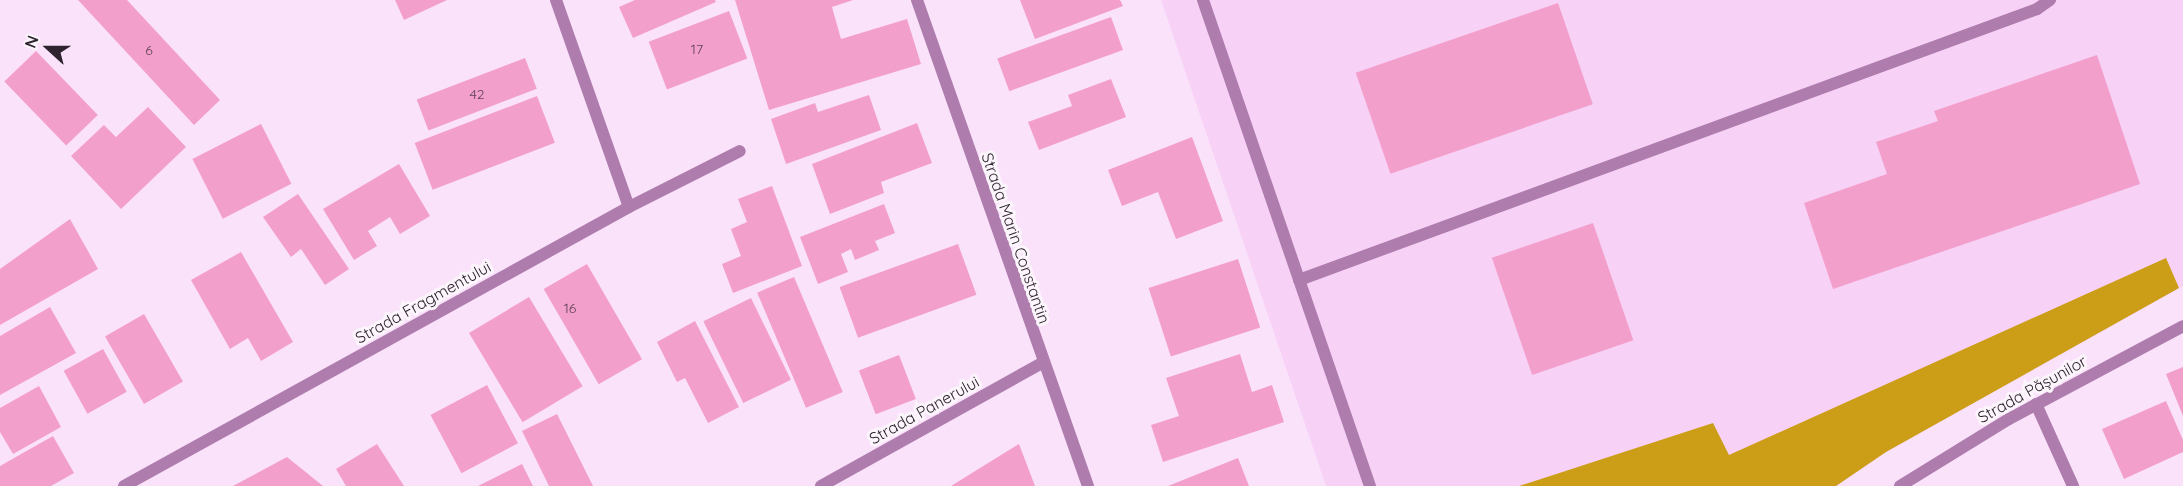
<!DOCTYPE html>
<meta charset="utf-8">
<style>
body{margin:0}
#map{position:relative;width:2183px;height:486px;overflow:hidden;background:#fbe2fb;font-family:Quicksand,sans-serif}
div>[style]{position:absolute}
.built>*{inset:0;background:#f7d1f6}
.forest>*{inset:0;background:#cc9e17}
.building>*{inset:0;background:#f39fcc;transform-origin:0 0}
.service>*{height:12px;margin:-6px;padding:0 6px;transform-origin:6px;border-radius:6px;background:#ae7cad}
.minor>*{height:12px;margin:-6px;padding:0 6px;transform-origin:6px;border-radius:6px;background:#ae7cad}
span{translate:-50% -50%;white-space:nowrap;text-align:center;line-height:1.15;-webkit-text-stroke:6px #fcf6fc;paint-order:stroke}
.number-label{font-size:14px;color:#5f4256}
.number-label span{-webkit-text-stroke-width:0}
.street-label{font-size:16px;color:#2e232e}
.north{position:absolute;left:18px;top:18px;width:60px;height:60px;-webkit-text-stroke:4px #fcf6fc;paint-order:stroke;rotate:291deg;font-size:16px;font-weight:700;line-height:24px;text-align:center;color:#2e232e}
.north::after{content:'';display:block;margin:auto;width:21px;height:27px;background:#2e232e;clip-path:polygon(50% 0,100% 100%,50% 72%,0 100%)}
</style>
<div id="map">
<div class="built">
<i style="clip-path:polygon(1161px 0,2183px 0,2183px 286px,1886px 452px,1836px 486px,1326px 486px)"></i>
</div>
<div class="forest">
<i style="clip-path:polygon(2166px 258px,2179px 288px,1886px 452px,1836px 486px,1519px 486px,1713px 423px,1729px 455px)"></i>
</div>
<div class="building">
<i style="clip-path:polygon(78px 0,127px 0,220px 100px,194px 125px)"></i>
<i style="clip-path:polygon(395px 0,447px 0,404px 20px)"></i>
<i style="clip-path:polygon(635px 0,715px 0,716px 2px,633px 38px,619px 7px)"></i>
<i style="clip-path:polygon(735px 0,853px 0,832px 7px,841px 39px,907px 19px,921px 64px,769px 110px)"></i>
<i style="clip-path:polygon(1020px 0,1120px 0,1123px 6px,1035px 39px)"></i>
<i style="left:1558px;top:3px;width:107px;height:214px;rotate:71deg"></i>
<i style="left:729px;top:11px;width:51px;height:86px;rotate:69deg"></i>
<i style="left:1111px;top:17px;width:35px;height:121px;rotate:70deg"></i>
<i style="left:36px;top:51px;width:89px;height:44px;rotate:46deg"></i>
<i style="clip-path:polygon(2097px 55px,2140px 184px,1833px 289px,1804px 203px,1887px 174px,1876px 142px,1938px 121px,1934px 111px)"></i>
<i style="left:525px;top:58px;width:33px;height:116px;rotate:69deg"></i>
<i style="clip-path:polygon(1111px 79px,1126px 117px,1039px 150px,1028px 122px,1072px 106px,1068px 95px)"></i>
<i style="clip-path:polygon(869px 95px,881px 130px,786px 164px,771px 119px,815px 103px,818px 112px)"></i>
<i style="left:537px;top:96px;width:50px;height:131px;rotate:69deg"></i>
<i style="clip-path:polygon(148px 107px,186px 147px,121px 209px,71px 156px,104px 125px,116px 137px)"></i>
<i style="clip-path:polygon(917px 123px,932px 163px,881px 182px,884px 193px,830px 214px,812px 164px)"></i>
<i style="left:261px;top:124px;width:67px;height:77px;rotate:63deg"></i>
<i style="clip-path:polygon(1192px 137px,1223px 221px,1176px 239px,1158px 192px,1122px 206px,1108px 170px)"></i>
<i style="clip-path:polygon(399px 164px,430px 216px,400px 234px,390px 217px,368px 231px,377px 246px,354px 260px,323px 209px)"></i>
<i style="clip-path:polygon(772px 186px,802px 266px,733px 293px,722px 264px,741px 256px,731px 229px,747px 222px,738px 199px)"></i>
<i style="clip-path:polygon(298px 194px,349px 269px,325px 285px,301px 249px,291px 257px,263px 217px)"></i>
<i style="clip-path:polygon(884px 204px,895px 233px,875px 241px,879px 250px,855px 260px,851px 249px,841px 254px,848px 272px,818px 284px,800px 237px)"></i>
<i style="clip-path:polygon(70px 219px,98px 269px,0 325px,0 269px)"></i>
<i style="left:1593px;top:223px;width:124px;height:107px;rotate:71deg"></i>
<i style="left:958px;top:244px;width:54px;height:126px;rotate:70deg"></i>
<i style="clip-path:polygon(241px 252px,293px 342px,261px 361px,248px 338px,230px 349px,191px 280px)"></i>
<i style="left:1238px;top:259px;width:72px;height:94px;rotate:72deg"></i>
<i style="left:587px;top:264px;width:110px;height:50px;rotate:60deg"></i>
<i style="left:794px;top:277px;width:125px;height:40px;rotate:67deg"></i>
<i style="left:529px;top:297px;width:104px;height:70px;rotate:59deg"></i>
<i style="left:751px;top:298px;width:91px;height:53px;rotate:64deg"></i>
<i style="clip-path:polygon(50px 307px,76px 353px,0 395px,0 336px)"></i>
<i style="left:144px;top:314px;width:78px;height:45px;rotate:60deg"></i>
<i style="clip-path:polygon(695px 321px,739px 407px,708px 423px,685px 378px,677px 382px,657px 342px)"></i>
<i style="left:103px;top:349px;width:49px;height:45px;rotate:61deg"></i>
<i style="clip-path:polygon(1240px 354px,1252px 392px,1272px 385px,1284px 422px,1163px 462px,1151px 425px,1179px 416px,1166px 378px)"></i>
<i style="left:899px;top:355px;width:47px;height:43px;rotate:69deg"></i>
<i style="clip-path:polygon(2183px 367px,2183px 416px,2166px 374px)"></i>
<i style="left:487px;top:385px;width:66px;height:64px;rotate:62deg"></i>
<i style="clip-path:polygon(39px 386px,61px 427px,13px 454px,0 432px,0 408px)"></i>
<i style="clip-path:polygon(2166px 401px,2183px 440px,2183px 452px,2124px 479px,2102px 429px)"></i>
<i style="clip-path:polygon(557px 414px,593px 486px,549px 486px,522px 431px)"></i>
<i style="clip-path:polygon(53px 436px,74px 473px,51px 486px,0 486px,0 466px)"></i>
<i style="clip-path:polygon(377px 444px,404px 486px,346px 486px,336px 469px)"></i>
<i style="clip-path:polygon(1019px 444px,1035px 486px,951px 486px)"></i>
<i style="clip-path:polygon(287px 457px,323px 486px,233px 486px)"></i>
<i style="clip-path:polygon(1238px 458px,1249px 486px,1168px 486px)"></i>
<i style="clip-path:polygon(522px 464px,533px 486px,478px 486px)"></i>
</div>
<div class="service">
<i style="left:1203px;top:0;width:514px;rotate:71.04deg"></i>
<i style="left:1299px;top:280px;width:786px;rotate:-20.16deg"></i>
<i style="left:2037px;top:9px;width:16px;rotate:-35deg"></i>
</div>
<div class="minor">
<i style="left:556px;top:0;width:219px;rotate:70.6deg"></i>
<i style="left:917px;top:0;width:515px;rotate:70.62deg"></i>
<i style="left:2036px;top:404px;width:90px;rotate:65.7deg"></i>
<i style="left:124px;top:486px;width:577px;rotate:-28.92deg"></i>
<i style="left:629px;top:207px;width:124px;rotate:-26.8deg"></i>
<i style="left:821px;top:486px;width:253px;rotate:-29.1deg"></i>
<i style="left:1900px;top:486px;width:128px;rotate:-31.6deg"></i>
<i style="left:2009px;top:419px;width:197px;rotate:-28.1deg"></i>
</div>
<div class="number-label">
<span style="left:697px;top:49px">17</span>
<span style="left:149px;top:50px">6</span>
<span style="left:477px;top:94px">42</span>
<span style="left:570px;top:308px">16</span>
</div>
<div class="street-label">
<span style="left:1016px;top:238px;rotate:71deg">Strada Marin Constantin</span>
<span style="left:423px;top:302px;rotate:-29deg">Strada Fragmentului</span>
<span style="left:2032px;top:389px;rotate:-29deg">Strada Pășunilor</span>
<span style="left:924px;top:410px;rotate:-29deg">Strada Panerului</span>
</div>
<div class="north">N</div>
</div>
